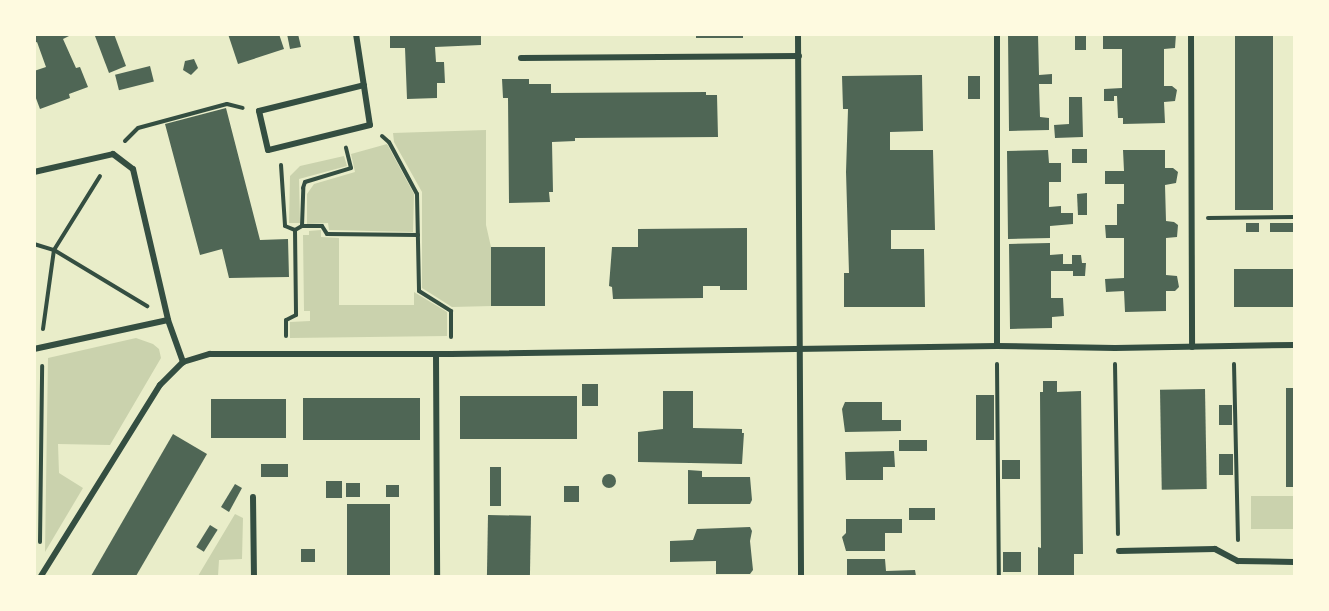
<!DOCTYPE html>
<style>
body{margin:0}
#map{position:relative;width:1329px;height:611px;overflow:hidden;background:#e9edc9;font-family:"Archivo Narrow",sans-serif}
div>[style]{position:absolute}
.green>*{inset:0;background:#cad2ad;transform-origin:0 0}
.building>*{inset:0;background:#4f6655;transform-origin:0 0}
.round{border-radius:50%}
.path>*{height:4px;margin:-2px;padding:0 2px;transform-origin:2px;border-radius:2px;background:#344e41}
.minor>*{height:6px;margin:-3px;padding:0 3px;transform-origin:3px;border-radius:3px;background:#344e41}
span{translate:-50% -50%;white-space:nowrap;text-align:center;line-height:1.15;-webkit-text-stroke:6px #fefae0;paint-order:stroke}
.frame{position:absolute;inset:0;border:36px solid #fefae0;pointer-events:none}
</style>
<div id="map">
<div class="green">
<i style="clip-path:polygon(486px 130px,486px 225px,491px 247px,492px 306px,452px 307px,422px 288px,422px 192px,394px 142px,393px 133px)"></i>
<i style="clip-path:polygon(387px 144px,414px 194px,413px 232px,329px 230px,328px 223px,307px 224px,307px 194px,314px 184px,355px 172px,351px 154px)"></i>
<i style="clip-path:polygon(344px 156px,347px 166px,299px 179px,300px 223px,289px 223px,290px 176px,300px 166px)"></i>
<i style="clip-path:polygon(321px 230px,321px 237px,339px 238px,339px 305px,414px 305px,414px 292px,447px 312px,447px 336px,290px 338px,290px 322px,310px 321px,310px 311px,304px 311px,303px 235px,309px 235px,309px 231px)"></i>
<i style="clip-path:polygon(136px 338px,153px 344px,159px 349px,161px 358px,110px 445px,58px 444px,59px 473px,83px 488px,45px 552px,48px 358px)"></i>
<i style="left:1294px;top:496px;width:33px;height:43px;rotate:90deg"></i>
<i style="clip-path:polygon(235px 514px,243px 518px,242px 559px,219px 560px,218px 576px,198px 576px)"></i>
</div>
<div class="building">
<i style="clip-path:polygon(34px 34px,73px 34px,63px 39px,76px 68px,80px 67px,88px 87px,69px 94px,70px 98px,40px 109px,34px 93px,34px 71px,46px 67px,37px 42px,34px 43px)"></i>
<i style="clip-path:polygon(100px 34px,114px 34px,126px 66px,109px 73px,95px 36px)"></i>
<i style="clip-path:polygon(228px 34px,279px 34px,284px 49px,238px 64px)"></i>
<i style="clip-path:polygon(287px 34px,298px 34px,301px 47px,290px 49px)"></i>
<i style="clip-path:polygon(390px 34px,481px 34px,481px 45px,435px 47px,436px 62px,444px 62px,445px 83px,437px 83px,437px 98px,407px 99px,405px 48px,390px 48px)"></i>
<i style="left:696px;top:34px;width:47px;height:4px"></i>
<i style="clip-path:polygon(1008px 34px,1038px 34px,1039px 75px,1052px 74px,1052px 84px,1039px 84px,1040px 117px,1049px 118px,1049px 130px,1009px 131px)"></i>
<i style="left:1075px;top:34px;width:11px;height:16px"></i>
<i style="clip-path:polygon(1122px 34px,1176px 34px,1175px 48px,1164px 49px,1164px 86px,1172px 86px,1177px 90px,1175px 101px,1164px 102px,1165px 123px,1123px 124px,1123px 118px,1118px 118px,1117px 96px,1114px 96px,1114px 101px,1104px 101px,1104px 89px,1122px 88px,1122px 49px,1103px 49px,1103px 36px)"></i>
<i style="left:1235px;top:34px;width:38px;height:176px"></i>
<i style="clip-path:polygon(194px 59px,198px 68px,191px 75px,183px 70px,185px 61px)"></i>
<i style="left:150px;top:66px;width:16px;height:36px;rotate:76deg"></i>
<i style="clip-path:polygon(922px 75px,923px 131px,890px 132px,890px 150px,933px 150px,935px 230px,891px 230px,891px 249px,924px 249px,925px 307px,844px 307px,844px 273px,849px 273px,846px 172px,848px 109px,843px 109px,842px 76px)"></i>
<i style="left:968px;top:76px;width:12px;height:23px"></i>
<i style="clip-path:polygon(502px 79px,529px 79px,529px 84px,551px 84px,551px 93px,706px 92px,706px 95px,717px 95px,718px 137px,575px 138px,575px 141px,552px 142px,553px 192px,549px 192px,550px 202px,509px 203px,508px 98px,503px 98px)"></i>
<i style="clip-path:polygon(1069px 97px,1082px 97px,1083px 137px,1055px 138px,1054px 125px,1069px 124px)"></i>
<i style="clip-path:polygon(226px 108px,260px 240px,288px 239px,289px 277px,229px 278px,222px 249px,200px 255px,165px 124px)"></i>
<i style="left:1087px;top:149px;width:14px;height:15px;rotate:90deg"></i>
<i style="clip-path:polygon(1048px 150px,1049px 163px,1061px 163px,1061px 182px,1049px 182px,1049px 207px,1061px 206px,1061px 213px,1073px 213px,1073px 224px,1050px 226px,1050px 238px,1008px 239px,1007px 151px)"></i>
<i style="clip-path:polygon(1123px 150px,1165px 150px,1165px 168px,1173px 168px,1178px 172px,1176px 183px,1165px 185px,1166px 221px,1174px 222px,1178px 225px,1177px 237px,1166px 238px,1166px 275px,1177px 276px,1179px 287px,1175px 291px,1166px 291px,1166px 311px,1125px 312px,1124px 291px,1106px 292px,1105px 279px,1124px 278px,1124px 238px,1106px 238px,1105px 225px,1117px 225px,1117px 204px,1124px 204px,1124px 184px,1105px 184px,1105px 171px,1124px 171px)"></i>
<i style="clip-path:polygon(1087px 193px,1087px 215px,1078px 215px,1077px 194px)"></i>
<i style="left:1246px;top:223px;width:13px;height:9px"></i>
<i style="left:1270px;top:223px;width:24px;height:9px"></i>
<i style="clip-path:polygon(747px 228px,747px 290px,720px 290px,720px 286px,703px 286px,703px 298px,613px 299px,612px 287px,609px 286px,612px 247px,638px 247px,638px 229px)"></i>
<i style="clip-path:polygon(1050px 243px,1050px 255px,1063px 254px,1063px 264px,1072px 264px,1072px 255px,1081px 255px,1082px 263px,1086px 263px,1085px 276px,1073px 276px,1073px 271px,1051px 271px,1051px 298px,1063px 298px,1064px 316px,1052px 317px,1052px 328px,1010px 329px,1009px 244px)"></i>
<i style="left:491px;top:247px;width:54px;height:59px"></i>
<i style="left:1294px;top:269px;width:38px;height:60px;rotate:90deg"></i>
<i style="clip-path:polygon(1043px 381px,1057px 381px,1057px 392px,1081px 391px,1083px 554px,1074px 554px,1074px 576px,1038px 576px,1038px 547px,1041px 548px,1040px 392px,1043px 392px)"></i>
<i style="left:582px;top:384px;width:16px;height:22px"></i>
<i style="left:1286px;top:388px;width:8px;height:99px"></i>
<i style="left:1205px;top:389px;width:100px;height:45px;rotate:89deg"></i>
<i style="clip-path:polygon(663px 391px,693px 391px,693px 428px,742px 429px,742px 433px,744px 433px,742px 464px,638px 462px,638px 432px,663px 429px)"></i>
<i style="left:976px;top:395px;width:18px;height:45px"></i>
<i style="left:577px;top:396px;width:43px;height:117px;rotate:90deg"></i>
<i style="left:420px;top:398px;width:42px;height:117px;rotate:90deg"></i>
<i style="left:286px;top:399px;width:39px;height:75px;rotate:90deg"></i>
<i style="clip-path:polygon(845px 402px,882px 402px,882px 420px,901px 420px,901px 431px,845px 432px,842px 409px)"></i>
<i style="left:1219px;top:405px;width:13px;height:20px"></i>
<i style="clip-path:polygon(173px 434px,207px 454px,136px 576px,91px 576px)"></i>
<i style="left:899px;top:440px;width:28px;height:11px"></i>
<i style="clip-path:polygon(894px 451px,895px 467px,883px 467px,883px 480px,846px 480px,845px 452px)"></i>
<i style="left:1219px;top:454px;width:14px;height:21px"></i>
<i style="left:1020px;top:460px;width:19px;height:18px;rotate:90deg"></i>
<i style="left:261px;top:464px;width:27px;height:13px"></i>
<i style="left:490px;top:467px;width:11px;height:39px"></i>
<i style="clip-path:polygon(688px 470px,702px 471px,702px 477px,750px 477px,752px 500px,750px 504px,688px 504px)"></i>
<i class="round" style="left:602px;top:474px;width:14px;height:14px"></i>
<i style="left:342px;top:481px;width:17px;height:16px;rotate:90deg"></i>
<i style="left:346px;top:483px;width:14px;height:14px"></i>
<i style="clip-path:polygon(235px 484px,242px 488px,229px 512px,221px 507px)"></i>
<i style="left:386px;top:485px;width:13px;height:12px"></i>
<i style="left:564px;top:486px;width:15px;height:16px"></i>
<i style="left:390px;top:504px;width:72px;height:43px;rotate:90deg"></i>
<i style="left:909px;top:508px;width:26px;height:12px"></i>
<i style="left:488px;top:515px;width:43px;height:61px;rotate:1deg"></i>
<i style="clip-path:polygon(846px 519px,902px 519px,902px 533px,885px 533px,885px 551px,846px 551px,842px 537px,846px 533px)"></i>
<i style="left:210px;top:525px;width:9px;height:26px;rotate:32deg"></i>
<i style="clip-path:polygon(750px 527px,752px 531px,750px 541px,753px 570px,750px 574px,716px 574px,716px 561px,670px 562px,670px 541px,693px 540px,697px 529px)"></i>
<i style="left:315px;top:549px;width:13px;height:14px;rotate:90deg"></i>
<i style="left:1003px;top:552px;width:18px;height:20px"></i>
<i style="clip-path:polygon(847px 559px,885px 559px,886px 571px,915px 570px,916px 576px,847px 576px)"></i>
</div>
<div class="path">
<i style="left:382px;top:136px;width:9px;rotate:41deg"></i>
<i style="left:389px;top:142px;width:59px;rotate:61.7deg"></i>
<i style="left:417px;top:194px;width:97px;rotate:88.8deg"></i>
<i style="left:419px;top:291px;width:38px;rotate:32deg"></i>
<i style="left:451px;top:311px;width:26px;rotate:90deg"></i>
<i style="left:125px;top:141px;width:18px;rotate:-45deg"></i>
<i style="left:138px;top:128px;width:92px;rotate:-15.1deg"></i>
<i style="left:227px;top:104px;width:16px;rotate:14deg"></i>
<i style="left:281px;top:165px;width:61px;rotate:86.2deg"></i>
<i style="left:285px;top:226px;width:11px;rotate:22deg"></i>
<i style="left:295px;top:230px;width:85px;rotate:89.3deg"></i>
<i style="left:296px;top:315px;width:11px;rotate:153deg"></i>
<i style="left:286px;top:320px;width:16px;rotate:90deg"></i>
<i style="left:1208px;top:218px;width:86px;rotate:-0.7deg"></i>
<i style="left:302px;top:226px;width:38px;rotate:-88deg"></i>
<i style="left:303px;top:188px;width:6px;rotate:-72deg"></i>
<i style="left:305px;top:182px;width:48px;rotate:-16.9deg"></i>
<i style="left:351px;top:168px;width:21px;rotate:-104deg"></i>
<i style="left:295px;top:230px;width:8px;rotate:-30deg"></i>
<i style="left:302px;top:226px;width:20px"></i>
<i style="left:322px;top:226px;width:9px;rotate:58deg"></i>
<i style="left:327px;top:234px;width:91px;rotate:0.6deg"></i>
<i style="left:34px;top:244px;width:21px;rotate:17deg"></i>
<i style="left:54px;top:250px;width:109px;rotate:31.1deg"></i>
<i style="left:43px;top:329px;width:80px;rotate:-82.1deg"></i>
<i style="left:54px;top:250px;width:87px;rotate:-58.1deg"></i>
<i style="left:997px;top:364px;width:212px;rotate:89.5deg"></i>
<i style="left:1115px;top:364px;width:170px;rotate:89deg"></i>
<i style="left:1234px;top:364px;width:176px;rotate:88.7deg"></i>
<i style="left:40px;top:542px;width:176px;rotate:-89.3deg"></i>
</div>
<div class="minor">
<i style="left:356px;top:34px;width:92px;rotate:81.3deg"></i>
<i style="left:370px;top:125px;width:105px;rotate:166.2deg"></i>
<i style="left:268px;top:150px;width:40px;rotate:-103deg"></i>
<i style="left:259px;top:111px;width:108px;rotate:-13.9deg"></i>
<i style="left:798px;top:34px;width:542px;rotate:89.68deg"></i>
<i style="left:1191px;top:34px;width:313px;rotate:89.8deg"></i>
<i style="left:521px;top:58px;width:278px;rotate:-0.4deg"></i>
<i style="left:34px;top:172px;width:81px;rotate:-12.8deg"></i>
<i style="left:113px;top:154px;width:25px;rotate:37deg"></i>
<i style="left:133px;top:169px;width:155px;rotate:76.9deg"></i>
<i style="left:168px;top:320px;width:45px;rotate:70.3deg"></i>
<i style="left:997px;top:346px;width:312px;rotate:-90deg"></i>
<i style="left:34px;top:349px;width:137px;rotate:-12.2deg"></i>
<i style="left:436px;top:354px;width:222px;rotate:89.7deg"></i>
<i style="left:253px;top:497px;width:79px;rotate:89.3deg"></i>
<i style="left:1119px;top:551px;width:96px;rotate:-1.2deg"></i>
<i style="left:1215px;top:549px;width:26px;rotate:28deg"></i>
<i style="left:1238px;top:561px;width:56px;rotate:1deg"></i>
<i style="left:41px;top:576px;width:225px;rotate:-58.1deg"></i>
<i style="left:160px;top:385px;width:33px;rotate:-45deg"></i>
<i style="left:183px;top:362px;width:28px;rotate:-17deg"></i>
<i style="left:210px;top:354px;width:241px"></i>
<i style="left:451px;top:354px;width:546px;rotate:-0.84deg"></i>
<i style="left:997px;top:346px;width:118px;rotate:1deg"></i>
<i style="left:1115px;top:348px;width:179px;rotate:-1deg"></i>
</div>
<div class="frame"></div>
</div>
